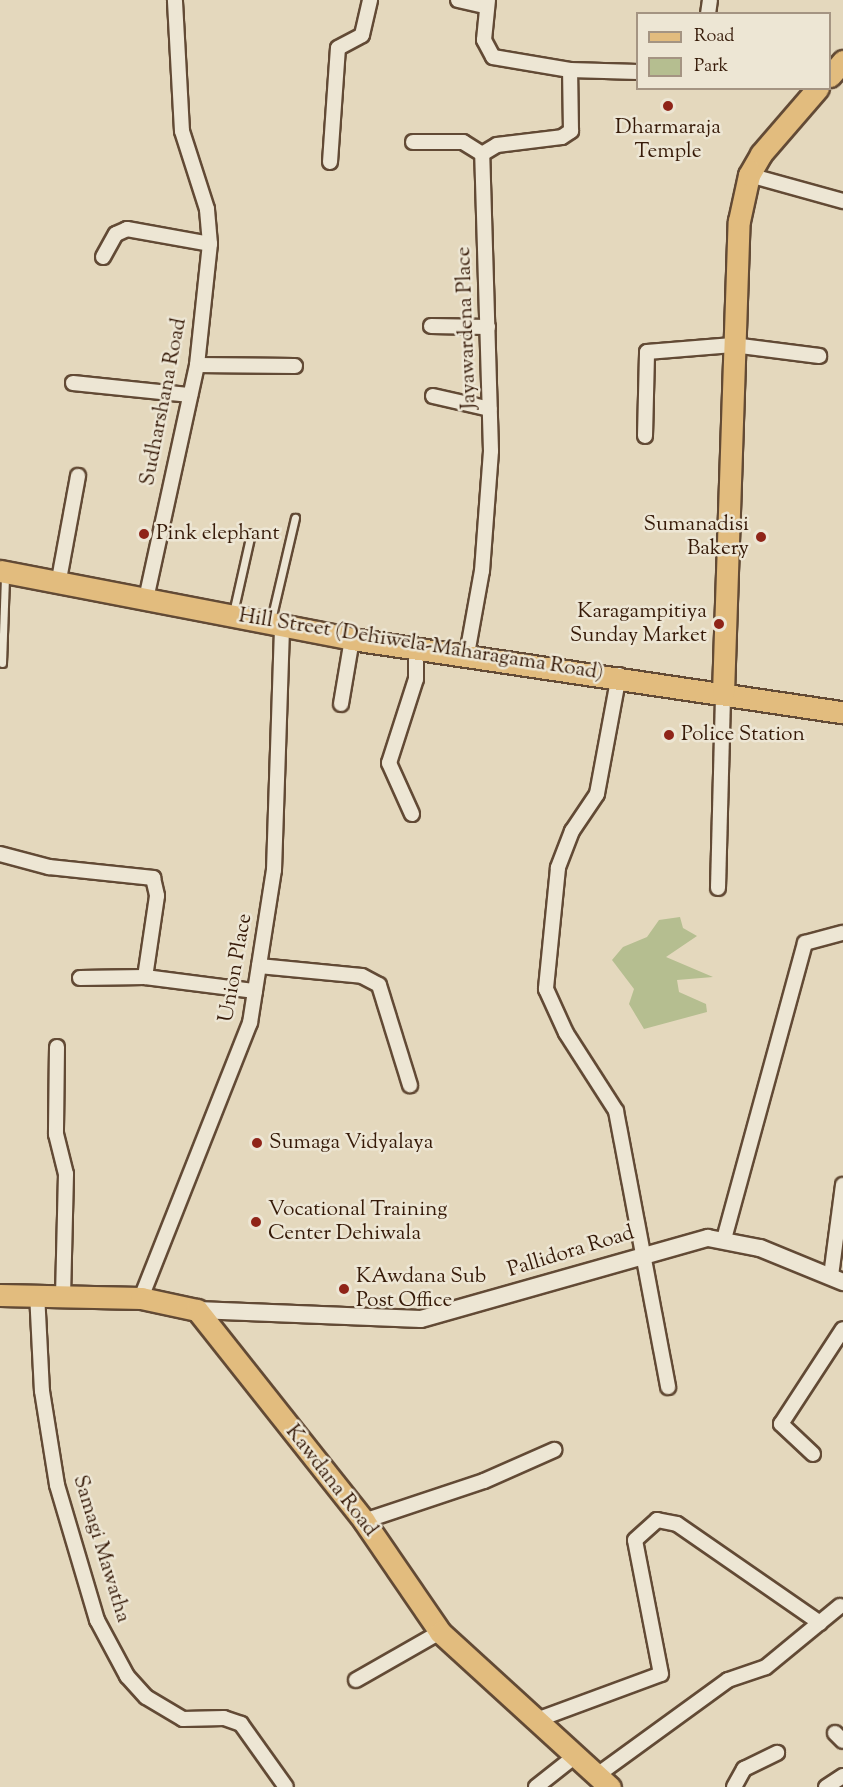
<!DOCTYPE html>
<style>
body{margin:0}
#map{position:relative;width:843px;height:1787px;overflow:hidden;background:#e4d8bd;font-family:"Sorts Mill Goudy",serif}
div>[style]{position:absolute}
.green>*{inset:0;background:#b5be90}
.roads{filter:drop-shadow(2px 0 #624a35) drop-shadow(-2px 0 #624a35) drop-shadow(0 2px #624a35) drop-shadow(0 -2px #624a35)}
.service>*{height:7px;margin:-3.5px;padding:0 3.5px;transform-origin:3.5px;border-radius:3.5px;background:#ede6d4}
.minor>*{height:14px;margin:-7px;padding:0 7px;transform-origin:7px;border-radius:7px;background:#ede6d4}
.tertiary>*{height:16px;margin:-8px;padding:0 8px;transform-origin:8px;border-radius:8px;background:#ede6d4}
.primary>*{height:21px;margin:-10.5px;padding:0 10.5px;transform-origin:10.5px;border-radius:10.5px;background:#e2bc7e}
.dots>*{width:16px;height:16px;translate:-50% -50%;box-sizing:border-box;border:3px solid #ede6d4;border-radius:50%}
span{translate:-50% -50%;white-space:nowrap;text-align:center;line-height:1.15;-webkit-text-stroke:5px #ede6d4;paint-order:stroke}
.poi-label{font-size:21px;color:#361a08}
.right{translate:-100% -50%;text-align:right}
.left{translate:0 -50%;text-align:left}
.street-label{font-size:21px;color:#361a08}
.legend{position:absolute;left:636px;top:12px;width:195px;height:78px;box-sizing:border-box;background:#ede6d4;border:2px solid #a49482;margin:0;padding:8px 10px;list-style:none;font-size:18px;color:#361a08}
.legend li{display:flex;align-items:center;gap:12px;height:30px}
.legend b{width:30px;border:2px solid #a49482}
</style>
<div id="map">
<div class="green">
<i style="clip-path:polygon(680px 917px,683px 928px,697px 936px,666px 957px,713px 977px,677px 980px,679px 992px,706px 1004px,707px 1012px,644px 1029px,629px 1004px,634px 989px,612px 960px,623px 947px,647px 937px,659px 920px)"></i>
</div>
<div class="roads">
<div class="service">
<i style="left:233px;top:613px;width:82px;rotate:-77.3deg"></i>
<i style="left:271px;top:620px;width:105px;rotate:-76.8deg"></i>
<i style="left:2px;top:663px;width:88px;rotate:-88deg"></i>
</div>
<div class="minor">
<i style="left:458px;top:0;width:28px;rotate:13deg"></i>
<i style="left:488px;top:0;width:40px;rotate:95.7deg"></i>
<i style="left:484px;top:40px;width:19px;rotate:62deg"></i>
<i style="left:493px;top:57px;width:78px;rotate:9.6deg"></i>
<i style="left:570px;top:70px;width:68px;rotate:1.7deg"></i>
<i style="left:708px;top:14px;width:14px;rotate:-82deg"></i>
<i style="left:413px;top:142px;width:50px"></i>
<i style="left:463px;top:142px;width:22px;rotate:32deg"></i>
<i style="left:330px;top:162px;width:114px;rotate:-86deg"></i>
<i style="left:338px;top:48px;width:27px;rotate:-28deg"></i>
<i style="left:362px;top:35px;width:36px;rotate:-77deg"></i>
<i style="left:749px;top:175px;width:98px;rotate:15.5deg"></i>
<i style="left:103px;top:257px;width:26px;rotate:-61deg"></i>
<i style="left:116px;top:234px;width:12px;rotate:-24deg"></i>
<i style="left:127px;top:229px;width:84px;rotate:10.2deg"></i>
<i style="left:431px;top:326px;width:57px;rotate:1deg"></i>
<i style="left:197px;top:365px;width:98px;rotate:0.6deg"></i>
<i style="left:73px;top:383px;width:118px;rotate:5.9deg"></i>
<i style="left:433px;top:396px;width:58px;rotate:12.8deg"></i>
<i style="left:645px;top:436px;width:84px;rotate:-88.6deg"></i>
<i style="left:647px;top:352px;width:86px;rotate:-4.7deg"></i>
<i style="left:733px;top:345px;width:87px;rotate:7.3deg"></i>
<i style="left:58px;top:585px;width:111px;rotate:-79.6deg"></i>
<i style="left:146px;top:599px;width:239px;rotate:-77.7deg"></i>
<i style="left:197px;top:365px;width:122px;rotate:-83.9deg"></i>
<i style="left:210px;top:244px;width:35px;rotate:-95deg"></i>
<i style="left:207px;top:209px;width:82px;rotate:-107.8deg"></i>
<i style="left:182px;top:131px;width:131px;rotate:-93.1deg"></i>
<i style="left:467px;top:654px;width:84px;rotate:-79.8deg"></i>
<i style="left:482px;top:571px;width:120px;rotate:-85.7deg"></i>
<i style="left:491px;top:451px;width:297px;rotate:-91.7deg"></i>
<i style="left:482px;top:154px;width:17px;rotate:-31deg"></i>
<i style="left:497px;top:145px;width:65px;rotate:-7deg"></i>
<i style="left:562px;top:137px;width:11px;rotate:-34deg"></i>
<i style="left:571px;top:131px;width:61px;rotate:-90.9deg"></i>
<i style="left:619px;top:675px;width:121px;rotate:100.5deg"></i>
<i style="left:597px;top:794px;width:45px;rotate:124deg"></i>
<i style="left:572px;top:831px;width:40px;rotate:111deg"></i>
<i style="left:558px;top:868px;width:122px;rotate:95.7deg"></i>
<i style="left:546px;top:989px;width:48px;rotate:65.6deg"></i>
<i style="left:566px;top:1033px;width:93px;rotate:57.3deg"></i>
<i style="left:616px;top:1111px;width:281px;rotate:79.3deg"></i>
<i style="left:341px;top:704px;width:66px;rotate:-80.4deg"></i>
<i style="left:412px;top:814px;width:56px;rotate:-114.3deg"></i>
<i style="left:389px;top:763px;width:88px;rotate:-72.2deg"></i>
<i style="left:416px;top:679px;width:31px;rotate:-90deg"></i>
<i style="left:0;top:854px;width:51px;rotate:14.9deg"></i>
<i style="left:49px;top:867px;width:105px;rotate:6deg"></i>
<i style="left:153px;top:878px;width:18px;rotate:77deg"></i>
<i style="left:157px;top:896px;width:82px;rotate:98.4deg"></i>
<i style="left:145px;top:977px;width:111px;rotate:7.3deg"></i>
<i style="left:718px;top:888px;width:195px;rotate:-88.5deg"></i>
<i style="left:259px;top:966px;width:103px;rotate:5.5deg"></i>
<i style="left:362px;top:976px;width:19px;rotate:28deg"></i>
<i style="left:379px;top:985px;width:105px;rotate:72.8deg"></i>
<i style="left:80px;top:978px;width:65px;rotate:-0.9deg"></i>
<i style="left:57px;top:1047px;width:87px;rotate:90.7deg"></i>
<i style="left:56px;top:1134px;width:41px;rotate:76deg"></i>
<i style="left:66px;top:1174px;width:120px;rotate:91.4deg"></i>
<i style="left:724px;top:1239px;width:307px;rotate:-74.7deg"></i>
<i style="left:805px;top:943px;width:39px;rotate:-15deg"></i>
<i style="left:831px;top:1276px;width:92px;rotate:-82.5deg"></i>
<i style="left:37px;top:1293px;width:98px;rotate:87.1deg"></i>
<i style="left:42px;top:1391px;width:95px;rotate:80.9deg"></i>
<i style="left:57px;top:1485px;width:141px;rotate:73.5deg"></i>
<i style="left:97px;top:1620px;width:64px;rotate:61.8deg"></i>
<i style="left:127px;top:1676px;width:28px;rotate:48deg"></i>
<i style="left:146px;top:1697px;width:43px;rotate:30.7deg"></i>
<i style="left:183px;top:1719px;width:41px;rotate:-1.4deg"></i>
<i style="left:224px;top:1718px;width:18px;rotate:19deg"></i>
<i style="left:241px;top:1724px;width:77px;rotate:54.5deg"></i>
<i style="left:141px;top:1298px;width:296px;rotate:-68.4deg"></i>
<i style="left:250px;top:1023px;width:155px;rotate:-81.1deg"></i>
<i style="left:274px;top:870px;width:244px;rotate:-88.1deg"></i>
<i style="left:813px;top:1454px;width:44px;rotate:-136.8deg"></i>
<i style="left:781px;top:1424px;width:113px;rotate:-56.9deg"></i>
<i style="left:364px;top:1521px;width:126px;rotate:-18.4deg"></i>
<i style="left:484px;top:1481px;width:77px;rotate:-23.9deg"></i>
<i style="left:356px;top:1680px;width:97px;rotate:-29.7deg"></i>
<i style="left:534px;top:1721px;width:135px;rotate:-20.3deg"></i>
<i style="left:661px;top:1674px;width:136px;rotate:-101deg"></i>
<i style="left:635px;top:1540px;width:30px;rotate:-42deg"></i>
<i style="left:657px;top:1520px;width:20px;rotate:11deg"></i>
<i style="left:677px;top:1524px;width:174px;rotate:34.7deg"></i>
<i style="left:835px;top:1733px;width:11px;rotate:45deg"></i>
<i style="left:596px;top:1776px;width:163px;rotate:-36deg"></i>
<i style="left:728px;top:1680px;width:40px;rotate:-18.9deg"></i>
<i style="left:766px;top:1667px;width:96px;rotate:-39.5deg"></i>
<i style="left:536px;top:1787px;width:48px;rotate:-38.3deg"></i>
<i style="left:734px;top:1787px;width:21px;rotate:-61deg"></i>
<i style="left:744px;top:1769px;width:37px;rotate:-26deg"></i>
<i style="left:826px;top:1787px;width:20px;rotate:-33deg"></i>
</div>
<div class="tertiary">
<i style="left:197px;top:1310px;width:224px;rotate:2.3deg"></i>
<i style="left:421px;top:1319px;width:298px;rotate:-15.8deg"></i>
<i style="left:708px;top:1238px;width:53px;rotate:10.9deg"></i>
<i style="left:760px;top:1248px;width:90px;rotate:22.3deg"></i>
</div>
<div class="primary">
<i style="left:830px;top:76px;width:20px;rotate:-49deg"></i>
<i style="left:0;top:571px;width:359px;rotate:10.9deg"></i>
<i style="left:352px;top:639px;width:496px;rotate:8.5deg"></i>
<i style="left:723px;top:693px;width:472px;rotate:-88.1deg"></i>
<i style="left:739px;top:221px;width:47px;rotate:-77.7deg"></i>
<i style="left:749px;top:175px;width:24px;rotate:-60deg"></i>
<i style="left:761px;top:154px;width:87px;rotate:-49.2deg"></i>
<i style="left:0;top:1295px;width:141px;rotate:1.2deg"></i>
<i style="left:141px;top:1298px;width:57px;rotate:12.1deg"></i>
<i style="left:197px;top:1310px;width:269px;rotate:51.6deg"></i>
<i style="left:364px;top:1521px;width:135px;rotate:55.6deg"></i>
<i style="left:440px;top:1632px;width:230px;rotate:42.4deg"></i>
</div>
</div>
<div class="dots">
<i style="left:668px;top:106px;background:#8f2418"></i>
<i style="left:144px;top:534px;background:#8f2418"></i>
<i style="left:761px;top:537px;background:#8f2418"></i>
<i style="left:719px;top:624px;background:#8f2418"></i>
<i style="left:669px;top:735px;background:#8f2418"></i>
<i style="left:257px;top:1143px;background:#8f2418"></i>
<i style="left:256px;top:1222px;background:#8f2418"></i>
<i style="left:344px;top:1289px;background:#8f2418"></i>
</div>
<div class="poi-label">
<span style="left:668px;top:140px">Dharmaraja<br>Temple</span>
<span class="right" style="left:749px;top:537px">Sumanadisi<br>Bakery</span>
<span class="left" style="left:156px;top:534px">Pink elephant</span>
<span class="right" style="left:707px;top:624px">Karagampitiya<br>Sunday Market</span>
<span class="left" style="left:681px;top:735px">Police Station</span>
<span class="left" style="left:269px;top:1143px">Sumaga Vidyalaya</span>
<span class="left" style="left:268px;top:1222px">Vocational Training<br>Center Dehiwala</span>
<span class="left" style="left:356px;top:1289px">KAwdana Sub<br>Post Office</span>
</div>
<div class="street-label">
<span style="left:467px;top:328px;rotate:-92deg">Jayawardena Place</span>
<span style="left:164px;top:402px;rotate:-79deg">Sudharshana Road</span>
<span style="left:421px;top:645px;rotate:9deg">Hill Street (Dehiwela-Maharagama Road)</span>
<span style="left:236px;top:968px;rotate:-80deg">Union Place</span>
<span style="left:571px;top:1252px;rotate:-17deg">Pallidora Road</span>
<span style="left:331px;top:1481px;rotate:52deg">Kawdana Road</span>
<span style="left:101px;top:1549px;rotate:73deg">Samagi Mawatha</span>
</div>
<ul class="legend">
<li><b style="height:8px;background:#e2bc7e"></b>Road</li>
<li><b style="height:16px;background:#b5be90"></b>Park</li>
</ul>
</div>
